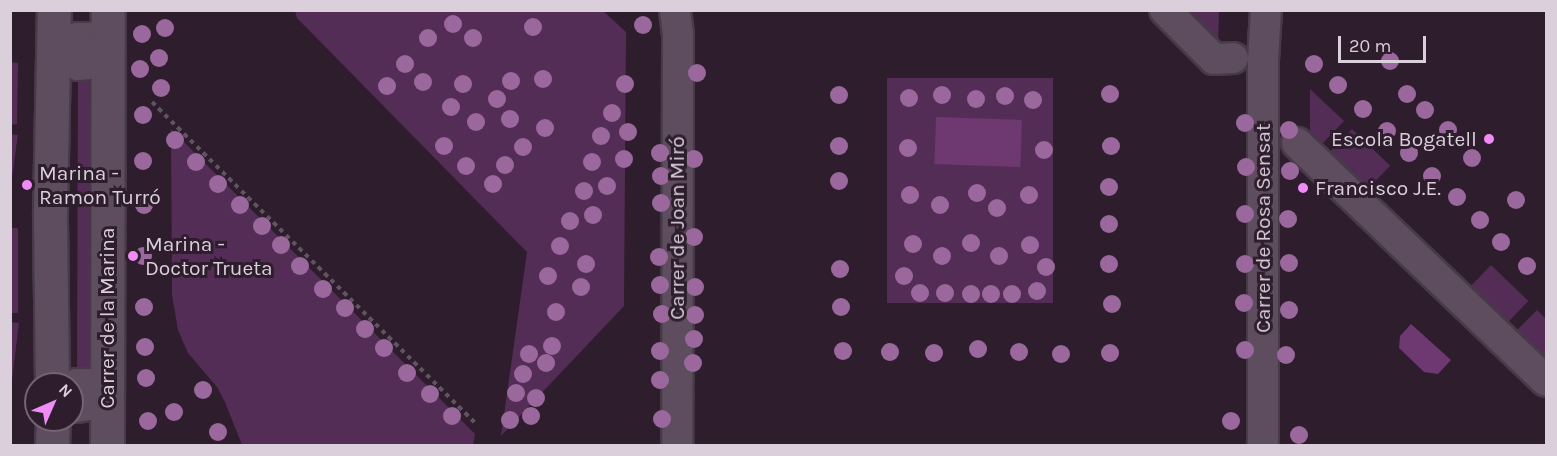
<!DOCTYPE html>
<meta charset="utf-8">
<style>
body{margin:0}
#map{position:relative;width:1557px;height:456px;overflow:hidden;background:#2d1d2d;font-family:Karla,sans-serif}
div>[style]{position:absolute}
.green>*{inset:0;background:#532d56;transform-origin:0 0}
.water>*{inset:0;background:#6e3871;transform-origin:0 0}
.path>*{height:4px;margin-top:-2px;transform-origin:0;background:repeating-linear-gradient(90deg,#615361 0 4.5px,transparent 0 9px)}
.roads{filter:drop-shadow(2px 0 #473b48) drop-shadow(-2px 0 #473b48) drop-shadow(0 2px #473b48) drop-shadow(0 -2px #473b48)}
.street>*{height:30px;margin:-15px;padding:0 15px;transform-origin:15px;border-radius:15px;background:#5e4c5f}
.secondary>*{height:33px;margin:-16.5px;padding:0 16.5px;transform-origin:16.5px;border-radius:16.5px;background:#5e4c5f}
.trees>*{width:18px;height:18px;margin:-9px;border-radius:50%;background:#9a689d}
.dots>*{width:16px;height:16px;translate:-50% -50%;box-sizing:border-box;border:3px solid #2d1d2d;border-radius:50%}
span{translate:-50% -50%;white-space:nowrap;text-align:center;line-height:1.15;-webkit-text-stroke:6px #2d1d2d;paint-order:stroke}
.poi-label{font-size:21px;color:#dacfda}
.right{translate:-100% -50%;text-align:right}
.left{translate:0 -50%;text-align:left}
.street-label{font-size:21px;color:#dacfda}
.frame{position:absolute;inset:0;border:12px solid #dacfda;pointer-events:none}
.north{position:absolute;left:24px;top:372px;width:60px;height:60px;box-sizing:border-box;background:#2d1d2d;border:2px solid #726472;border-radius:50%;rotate:45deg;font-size:16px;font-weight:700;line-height:24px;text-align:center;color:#dacfda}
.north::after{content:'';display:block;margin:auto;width:21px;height:27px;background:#f08bf6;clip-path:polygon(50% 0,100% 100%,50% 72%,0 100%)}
.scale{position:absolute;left:1338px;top:36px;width:88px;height:27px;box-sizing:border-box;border:3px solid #dacfda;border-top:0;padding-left:8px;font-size:18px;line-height:21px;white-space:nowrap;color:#dacfda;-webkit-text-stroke:4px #2d1d2d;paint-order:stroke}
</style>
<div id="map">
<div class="green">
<i style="clip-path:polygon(295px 11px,603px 11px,626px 32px,624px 306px,501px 436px,527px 252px,297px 18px)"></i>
<i style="clip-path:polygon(1194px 11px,1219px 11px,1218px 46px,1188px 17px)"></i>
<i style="clip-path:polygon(11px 62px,18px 63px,17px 124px,11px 125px)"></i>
<i style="clip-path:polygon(89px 64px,90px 169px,89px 384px,77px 384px,78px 65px)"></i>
<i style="left:887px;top:78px;width:166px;height:225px"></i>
<i style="clip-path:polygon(1310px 89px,1344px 121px,1321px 145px,1310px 134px)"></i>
<i style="clip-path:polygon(171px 129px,475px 434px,473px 445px,242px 445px,225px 402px,217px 387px,188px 353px,178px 330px,172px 295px)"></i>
<i style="left:1352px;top:129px;width:53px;height:34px;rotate:44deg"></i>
<i style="left:11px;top:134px;width:7px;height:84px;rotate:8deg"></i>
<i style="left:11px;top:228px;width:7px;height:85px"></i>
<i style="left:1491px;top:265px;width:52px;height:34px;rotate:44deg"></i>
<i style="clip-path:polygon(1537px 310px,1546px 319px,1546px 365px,1514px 333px)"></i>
<i style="left:11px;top:322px;width:8px;height:63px;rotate:7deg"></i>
</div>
<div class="water">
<i style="left:936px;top:117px;width:86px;height:47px;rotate:2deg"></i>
<i style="clip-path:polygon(1411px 324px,1451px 360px,1438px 374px,1424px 372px,1399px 348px,1400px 336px)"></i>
</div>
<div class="path">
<i style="left:152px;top:102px;width:458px;rotate:44.8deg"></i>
</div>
<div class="roads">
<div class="street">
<i style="left:675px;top:10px;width:24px;rotate:83deg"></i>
<i style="left:678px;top:34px;width:412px;rotate:90.1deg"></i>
<i style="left:1165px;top:10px;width:69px;rotate:45deg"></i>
<i style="left:1214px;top:59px;width:19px;rotate:-3deg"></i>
<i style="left:77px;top:38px;width:12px"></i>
<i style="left:89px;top:38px;width:26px;rotate:90deg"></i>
<i style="left:89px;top:64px;width:11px;rotate:175deg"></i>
<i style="left:78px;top:65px;width:27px;rotate:-92deg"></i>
<i style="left:1297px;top:143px;width:344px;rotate:43.7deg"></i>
<i style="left:77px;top:384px;width:12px"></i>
<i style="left:89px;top:384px;width:21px;rotate:90deg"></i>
<i style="left:89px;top:405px;width:12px;rotate:171deg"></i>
<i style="left:77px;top:407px;width:23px;rotate:-90deg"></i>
<i style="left:1263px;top:446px;width:386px;rotate:-90deg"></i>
<i style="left:1263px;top:60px;width:50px;rotate:-86.6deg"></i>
</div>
<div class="secondary">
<i style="left:52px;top:384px;width:172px;rotate:-90.7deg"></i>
<i style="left:50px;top:212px;width:202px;rotate:-88.9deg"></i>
<i style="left:52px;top:446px;width:26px;rotate:-88deg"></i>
<i style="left:107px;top:446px;width:436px;rotate:-89.9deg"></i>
</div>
</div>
<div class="trees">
<i style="left:453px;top:24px"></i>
<i style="left:643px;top:25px"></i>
<i style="left:533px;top:27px"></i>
<i style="left:165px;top:28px"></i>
<i style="left:142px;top:34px"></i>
<i style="left:428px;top:38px"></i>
<i style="left:473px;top:38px"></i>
<i style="left:159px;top:58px"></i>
<i style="left:1390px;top:61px"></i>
<i style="left:405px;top:64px"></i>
<i style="left:1314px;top:64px"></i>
<i style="left:140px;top:69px"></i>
<i style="left:697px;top:73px"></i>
<i style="left:543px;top:79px"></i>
<i style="left:511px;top:81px"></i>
<i style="left:423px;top:82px"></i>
<i style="left:463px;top:84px"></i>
<i style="left:625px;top:84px"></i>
<i style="left:1338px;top:85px"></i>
<i style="left:387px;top:86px"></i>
<i style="left:161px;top:88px"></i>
<i style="left:1110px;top:94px"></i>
<i style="left:1407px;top:94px"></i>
<i style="left:839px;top:95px"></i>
<i style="left:942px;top:95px"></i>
<i style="left:1005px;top:96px"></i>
<i style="left:909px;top:98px"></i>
<i style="left:497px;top:99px"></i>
<i style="left:976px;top:99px"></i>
<i style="left:1033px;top:100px"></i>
<i style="left:451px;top:107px"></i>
<i style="left:1363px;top:109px"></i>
<i style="left:1425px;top:110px"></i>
<i style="left:612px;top:113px"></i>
<i style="left:143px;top:115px"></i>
<i style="left:510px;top:119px"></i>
<i style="left:476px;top:122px"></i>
<i style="left:1245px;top:123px"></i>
<i style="left:545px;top:128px"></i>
<i style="left:1289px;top:130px"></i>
<i style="left:1448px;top:130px"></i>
<i style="left:1387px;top:131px"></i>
<i style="left:628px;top:132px"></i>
<i style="left:601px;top:136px"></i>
<i style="left:175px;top:140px"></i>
<i style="left:444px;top:146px"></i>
<i style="left:839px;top:146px"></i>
<i style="left:1111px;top:146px"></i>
<i style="left:523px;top:147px"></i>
<i style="left:908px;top:148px"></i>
<i style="left:1044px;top:150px"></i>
<i style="left:660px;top:153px"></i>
<i style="left:1409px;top:153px"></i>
<i style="left:1472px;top:158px"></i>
<i style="left:624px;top:159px"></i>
<i style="left:694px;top:159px"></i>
<i style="left:143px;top:161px"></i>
<i style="left:196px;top:162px"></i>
<i style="left:592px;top:162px"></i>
<i style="left:505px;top:165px"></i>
<i style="left:466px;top:166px"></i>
<i style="left:1246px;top:167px"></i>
<i style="left:1290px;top:171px"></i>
<i style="left:661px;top:176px"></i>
<i style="left:1432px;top:176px"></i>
<i style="left:839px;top:181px"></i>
<i style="left:218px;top:184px"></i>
<i style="left:493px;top:184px"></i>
<i style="left:607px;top:186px"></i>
<i style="left:1109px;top:187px"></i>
<i style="left:584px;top:191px"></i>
<i style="left:977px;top:193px"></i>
<i style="left:910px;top:195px"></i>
<i style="left:1029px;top:195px"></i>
<i style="left:1457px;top:197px"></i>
<i style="left:1516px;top:200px"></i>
<i style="left:661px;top:203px"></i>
<i style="left:144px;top:205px"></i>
<i style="left:240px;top:205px"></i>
<i style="left:940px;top:205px"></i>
<i style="left:997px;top:208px"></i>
<i style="left:1245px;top:214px"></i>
<i style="left:593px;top:215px"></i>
<i style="left:1288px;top:219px"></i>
<i style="left:1480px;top:220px"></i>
<i style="left:570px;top:221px"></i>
<i style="left:1109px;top:224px"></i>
<i style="left:262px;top:226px"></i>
<i style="left:694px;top:237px"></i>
<i style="left:1501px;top:242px"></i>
<i style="left:971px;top:243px"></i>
<i style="left:913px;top:244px"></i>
<i style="left:281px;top:245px"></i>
<i style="left:1030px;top:245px"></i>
<i style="left:560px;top:246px"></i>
<i style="left:143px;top:256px"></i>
<i style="left:942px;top:256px"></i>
<i style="left:999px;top:256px"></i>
<i style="left:659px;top:257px"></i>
<i style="left:1289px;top:263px"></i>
<i style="left:586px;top:264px"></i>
<i style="left:1109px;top:264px"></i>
<i style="left:1245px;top:264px"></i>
<i style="left:300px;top:266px"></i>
<i style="left:1527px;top:266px"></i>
<i style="left:1046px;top:267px"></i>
<i style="left:840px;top:269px"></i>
<i style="left:548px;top:276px"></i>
<i style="left:904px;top:276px"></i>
<i style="left:660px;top:285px"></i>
<i style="left:581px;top:287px"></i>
<i style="left:695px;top:287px"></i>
<i style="left:323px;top:289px"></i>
<i style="left:1037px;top:291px"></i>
<i style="left:920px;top:293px"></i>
<i style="left:945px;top:293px"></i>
<i style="left:971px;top:294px"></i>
<i style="left:991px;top:294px"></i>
<i style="left:1012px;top:294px"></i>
<i style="left:1244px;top:303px"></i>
<i style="left:1112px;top:304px"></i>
<i style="left:144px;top:307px"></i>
<i style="left:841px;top:307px"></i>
<i style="left:345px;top:308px"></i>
<i style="left:1289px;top:310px"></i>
<i style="left:556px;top:312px"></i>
<i style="left:662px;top:314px"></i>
<i style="left:695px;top:315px"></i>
<i style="left:365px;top:329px"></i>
<i style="left:694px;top:339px"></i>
<i style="left:552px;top:346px"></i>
<i style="left:145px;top:347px"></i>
<i style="left:384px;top:348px"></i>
<i style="left:978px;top:349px"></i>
<i style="left:1245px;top:350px"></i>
<i style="left:660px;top:351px"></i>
<i style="left:843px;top:351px"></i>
<i style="left:890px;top:352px"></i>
<i style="left:1019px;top:352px"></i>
<i style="left:934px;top:353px"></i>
<i style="left:1110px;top:353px"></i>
<i style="left:529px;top:354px"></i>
<i style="left:1061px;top:354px"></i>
<i style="left:1286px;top:355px"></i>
<i style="left:546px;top:363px"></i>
<i style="left:693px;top:363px"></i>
<i style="left:407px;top:373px"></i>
<i style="left:523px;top:374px"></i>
<i style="left:146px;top:378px"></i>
<i style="left:660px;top:380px"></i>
<i style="left:203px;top:390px"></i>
<i style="left:516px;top:393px"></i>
<i style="left:430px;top:394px"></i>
<i style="left:536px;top:398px"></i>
<i style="left:174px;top:412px"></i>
<i style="left:452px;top:416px"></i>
<i style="left:531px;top:416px"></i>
<i style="left:662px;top:419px"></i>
<i style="left:510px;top:420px"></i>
<i style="left:148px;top:421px"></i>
<i style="left:1231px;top:421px"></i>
<i style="left:218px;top:432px"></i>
<i style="left:1299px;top:435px"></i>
</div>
<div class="dots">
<i style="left:1489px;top:139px;background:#f08bf6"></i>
<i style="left:27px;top:185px;background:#f08bf6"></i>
<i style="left:1303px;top:188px;background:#f08bf6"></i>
<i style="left:133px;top:256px;background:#f08bf6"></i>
</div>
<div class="poi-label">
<span class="right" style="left:1477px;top:139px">Escola Bogatell</span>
<span class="left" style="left:39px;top:185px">Marina -<br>Ramon Turró</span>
<span class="left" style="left:1315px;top:188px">Francisco J.E.</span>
<span class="left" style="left:145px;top:256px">Marina -<br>Doctor Trueta</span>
</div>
<div class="street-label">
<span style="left:677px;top:228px;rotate:-90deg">Carrer de Joan Miró</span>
<span style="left:1263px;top:228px;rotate:-90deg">Carrer de Rosa Sensat</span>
<span style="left:107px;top:318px;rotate:-90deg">Carrer de la Marina</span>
</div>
<div class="frame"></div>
<div class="north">N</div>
<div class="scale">20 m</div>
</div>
